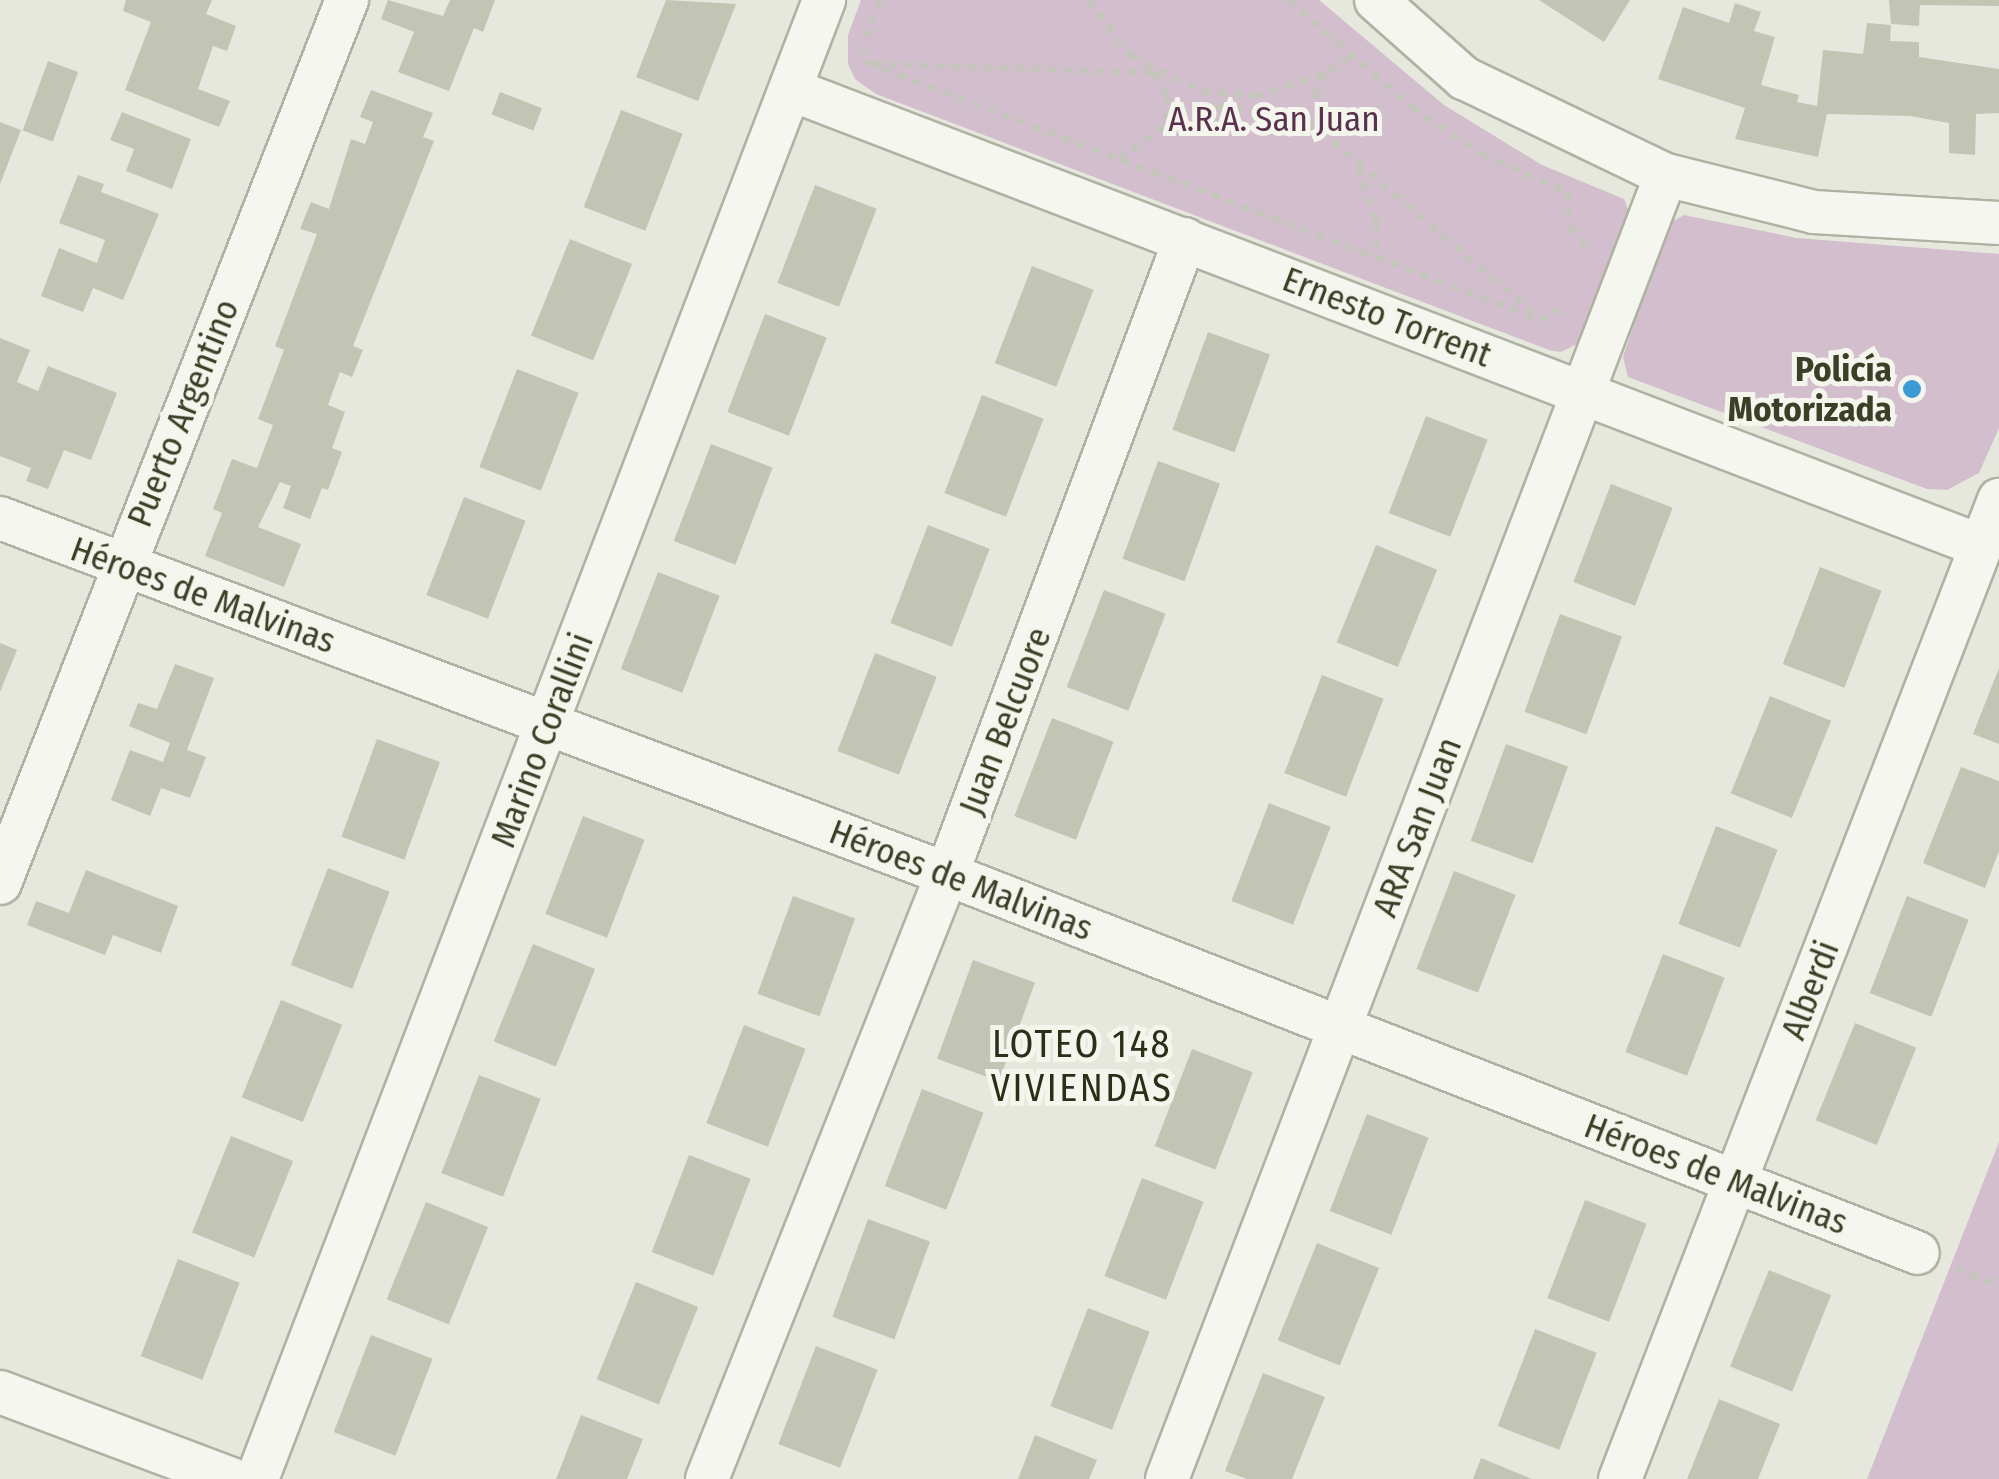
<!DOCTYPE html>
<meta charset="utf-8">
<style>
body{margin:0}
#map{position:relative;width:1999px;height:1479px;overflow:hidden;background:#e6e8dd;font-family:"Fira Sans Condensed",sans-serif}
div>[style]{position:absolute}
.green>*{inset:0;background:#d2becc}
.building>*{inset:0;background:#c2c4b4;transform-origin:0 0}
.path>*{height:6px;margin-top:-3px;transform-origin:0;background:repeating-linear-gradient(90deg,#c5c6bb 0 8px,transparent 0 16px)}
.roads{filter:drop-shadow(2px 0 #afb2a2) drop-shadow(-2px 0 #afb2a2) drop-shadow(0 2px #afb2a2) drop-shadow(0 -2px #afb2a2)}
.street>*{height:42px;margin:-21px;padding:0 21px;transform-origin:21px;border-radius:21px;background:#f5f6f0}
.dots>*{width:28px;height:28px;translate:-50% -50%;box-sizing:border-box;border:5px solid #f4f5ec;border-radius:50%}
span{translate:-50% -50%;white-space:nowrap;text-align:center;line-height:1.15;-webkit-text-stroke:10px #f4f5ec;paint-order:stroke}
.park-label{font-size:35px;color:#5b324d}
.street-label{font-size:35px;color:#3b3f26}
.poi-label{font-size:35px;color:#3b3f26;font-weight:700}
.right{translate:-100% -50%;text-align:right}
.neighbourhood-label{font-size:38px;color:#2b2f18;letter-spacing:2.5px}
</style>
<div id="map">
<div class="green">
<i style="clip-path:polygon(861px 0,1319px 0,1444px 105px,1542px 165px,1624px 199px,1631px 217px,1583px 341px,1561px 352px,1549px 350px,876px 94px,855px 79px,848px 64px,848px 35px)"></i>
<i style="clip-path:polygon(1684px 215px,1797px 238px,1999px 254px,1999px 428px,1979px 473px,1947px 490px,1927px 489px,1628px 377px,1623px 357px,1668px 224px)"></i>
<i style="clip-path:polygon(1999px 1142px,1999px 1479px,1867px 1479px)"></i>
</div>
<div class="building">
<i style="clip-path:polygon(126px 0,212px 0,206px 14px,236px 26px,227px 51px,213px 46px,198px 89px,230px 101px,219px 127px,125px 90px,151px 22px,123px 11px)"></i>
<i style="clip-path:polygon(388px 0,443px 16px,450px 0,495px 0,483px 32px,474px 28px,449px 91px,398px 72px,414px 32px,381px 19px)"></i>
<i style="clip-path:polygon(666px 0,736px 4px,698px 101px,636px 77px)"></i>
<i style="clip-path:polygon(1539px 0,1630px 0,1604px 42px)"></i>
<i style="clip-path:polygon(1889px 0,1999px 0,1999px 6px,1920px 5px,1919px 26px,1891px 24px)"></i>
<i style="clip-path:polygon(1735px 3px,1761px 12px,1754px 31px,1775px 37px,1761px 85px,1799px 95px,1797px 102px,1817px 106px,1823px 50px,1863px 54px,1867px 23px,1891px 25px,1890px 41px,1919px 42px,1919px 57px,1999px 69px,1999px 113px,1976px 114px,1975px 155px,1949px 153px,1949px 123px,1910px 116px,1827px 114px,1818px 157px,1735px 139px,1745px 108px,1658px 79px,1683px 7px,1729px 23px)"></i>
<i style="left:48px;top:61px;width:32px;height:74px;rotate:20deg"></i>
<i style="clip-path:polygon(371px 90px,433px 113px,423px 137px,434px 141px,353px 346px,363px 350px,352px 377px,340px 372px,328px 405px,345px 412px,332px 448px,342px 452px,328px 490px,322px 488px,310px 519px,283px 508px,291px 486px,280px 482px,258px 527px,301px 544px,284px 587px,205px 556px,222px 513px,213px 509px,232px 459px,257px 468px,273px 425px,258px 419px,284px 350px,275px 346px,317px 234px,300px 229px,311px 202px,329px 209px,351px 139px,365px 144px,373px 122px,360px 117px)"></i>
<i style="left:500px;top:92px;width:45px;height:24px;rotate:21deg"></i>
<i style="left:621px;top:110px;width:66px;height:104px;rotate:21deg"></i>
<i style="clip-path:polygon(122px 112px,191px 139px,172px 189px,126px 171px,134px 149px,110px 140px)"></i>
<i style="clip-path:polygon(0 122px,21px 130px,0 184px)"></i>
<i style="clip-path:polygon(78px 175px,104px 184px,101px 192px,159px 214px,123px 300px,93px 288px,83px 312px,41px 296px,59px 248px,97px 263px,105px 240px,59px 223px)"></i>
<i style="left:815px;top:185px;width:66px;height:105px;rotate:21deg"></i>
<i style="left:570px;top:239px;width:67px;height:104px;rotate:22deg"></i>
<i style="left:1032px;top:266px;width:66px;height:104px;rotate:21deg"></i>
<i style="left:765px;top:314px;width:66px;height:105px;rotate:21deg"></i>
<i style="left:1208px;top:332px;width:66px;height:104px;rotate:20deg"></i>
<i style="clip-path:polygon(0 338px,30px 350px,17px 382px,38px 391px,48px 366px,117px 393px,91px 460px,64px 450px,48px 489px,26px 481px,31px 468px,0 456px)"></i>
<i style="left:517px;top:369px;width:66px;height:105px;rotate:21deg"></i>
<i style="left:982px;top:395px;width:66px;height:105px;rotate:21deg"></i>
<i style="left:1426px;top:416px;width:66px;height:104px;rotate:21deg"></i>
<i style="left:711px;top:444px;width:66px;height:104px;rotate:21deg"></i>
<i style="left:1158px;top:461px;width:66px;height:104px;rotate:20deg"></i>
<i style="left:1611px;top:484px;width:66px;height:105px;rotate:21deg"></i>
<i style="left:464px;top:497px;width:66px;height:105px;rotate:21deg"></i>
<i style="left:928px;top:525px;width:66px;height:105px;rotate:21deg"></i>
<i style="left:1376px;top:545px;width:66px;height:105px;rotate:22deg"></i>
<i style="left:1820px;top:567px;width:66px;height:104px;rotate:21deg"></i>
<i style="left:658px;top:572px;width:66px;height:104px;rotate:21deg"></i>
<i style="left:1104px;top:590px;width:66px;height:104px;rotate:21deg"></i>
<i style="left:1560px;top:614px;width:66px;height:104px;rotate:20deg"></i>
<i style="clip-path:polygon(0 643px,17px 650px,0 692px)"></i>
<i style="left:875px;top:653px;width:66px;height:105px;rotate:21deg"></i>
<i style="clip-path:polygon(175px 664px,214px 678px,187px 750px,206px 757px,190px 798px,161px 788px,150px 816px,111px 800px,130px 750px,163px 762px,170px 743px,129px 726px,138px 703px,157px 709px)"></i>
<i style="clip-path:polygon(1999px 668px,1999px 744px,1973px 734px)"></i>
<i style="left:1322px;top:675px;width:66px;height:105px;rotate:21deg"></i>
<i style="left:1770px;top:696px;width:66px;height:105px;rotate:22deg"></i>
<i style="left:1052px;top:718px;width:66px;height:105px;rotate:21deg"></i>
<i style="left:377px;top:739px;width:67px;height:104px;rotate:20deg"></i>
<i style="left:1506px;top:744px;width:66px;height:103px;rotate:20deg"></i>
<i style="clip-path:polygon(1961px 767px,1999px 781px,1999px 851px,1985px 888px,1923px 863px)"></i>
<i style="left:1269px;top:803px;width:66px;height:105px;rotate:21deg"></i>
<i style="left:583px;top:816px;width:66px;height:105px;rotate:21deg"></i>
<i style="left:1716px;top:826px;width:66px;height:105px;rotate:21deg"></i>
<i style="left:328px;top:868px;width:66px;height:104px;rotate:21deg"></i>
<i style="clip-path:polygon(86px 870px,178px 906px,161px 953px,113px 935px,105px 955px,27px 925px,36px 901px,69px 913px)"></i>
<i style="left:1454px;top:871px;width:66px;height:105px;rotate:21deg"></i>
<i style="left:793px;top:896px;width:66px;height:104px;rotate:20deg"></i>
<i style="left:1907px;top:896px;width:66px;height:104px;rotate:21deg"></i>
<i style="left:533px;top:944px;width:67px;height:105px;rotate:22deg"></i>
<i style="left:1663px;top:954px;width:66px;height:105px;rotate:21deg"></i>
<i style="left:973px;top:960px;width:66px;height:105px;rotate:20deg"></i>
<i style="left:281px;top:1000px;width:66px;height:105px;rotate:22deg"></i>
<i style="left:1855px;top:1023px;width:66px;height:105px;rotate:22deg"></i>
<i style="left:744px;top:1025px;width:66px;height:105px;rotate:21deg"></i>
<i style="left:1192px;top:1049px;width:65px;height:104px;rotate:21deg"></i>
<i style="left:479px;top:1075px;width:66px;height:105px;rotate:21deg"></i>
<i style="left:922px;top:1089px;width:66px;height:104px;rotate:21deg"></i>
<i style="left:1367px;top:1114px;width:66px;height:104px;rotate:21deg"></i>
<i style="left:231px;top:1136px;width:67px;height:104px;rotate:22deg"></i>
<i style="left:689px;top:1155px;width:66px;height:104px;rotate:21deg"></i>
<i style="left:1142px;top:1178px;width:66px;height:105px;rotate:21deg"></i>
<i style="left:1585px;top:1200px;width:66px;height:105px;rotate:21deg"></i>
<i style="left:426px;top:1202px;width:67px;height:105px;rotate:22deg"></i>
<i style="left:868px;top:1219px;width:66px;height:104px;rotate:20deg"></i>
<i style="left:1317px;top:1243px;width:67px;height:105px;rotate:22deg"></i>
<i style="left:178px;top:1259px;width:66px;height:104px;rotate:21deg"></i>
<i style="left:1769px;top:1270px;width:67px;height:104px;rotate:22deg"></i>
<i style="left:636px;top:1282px;width:67px;height:105px;rotate:22deg"></i>
<i style="left:1088px;top:1308px;width:66px;height:105px;rotate:21deg"></i>
<i style="left:1535px;top:1329px;width:66px;height:104px;rotate:21deg"></i>
<i style="left:371px;top:1335px;width:66px;height:104px;rotate:21deg"></i>
<i style="left:816px;top:1346px;width:66px;height:105px;rotate:21deg"></i>
<i style="clip-path:polygon(1263px 1373px,1325px 1397px,1292px 1479px,1247px 1479px,1225px 1471px)"></i>
<i style="clip-path:polygon(1719px 1399px,1780px 1424px,1758px 1479px,1687px 1479px)"></i>
<i style="clip-path:polygon(581px 1415px,643px 1439px,627px 1479px,556px 1479px)"></i>
<i style="clip-path:polygon(1035px 1435px,1097px 1460px,1089px 1479px,1018px 1479px)"></i>
<i style="clip-path:polygon(1481px 1458px,1532px 1479px,1473px 1479px)"></i>
</div>
<div class="path">
<i style="left:880px;top:0;width:48px;rotate:110.7deg"></i>
<i style="left:863px;top:45px;width:19px;rotate:74deg"></i>
<i style="left:868px;top:63px;width:719px;rotate:20.93deg"></i>
<i style="left:1540px;top:320px;width:22px;rotate:-27deg"></i>
<i style="left:1088px;top:0;width:71px;rotate:52.5deg"></i>
<i style="left:1131px;top:56px;width:79px;rotate:26.2deg"></i>
<i style="left:1202px;top:91px;width:53px;rotate:5.4deg"></i>
<i style="left:1255px;top:96px;width:73px;rotate:-17.4deg"></i>
<i style="left:1288px;top:0;width:164px;rotate:40.8deg"></i>
<i style="left:1412px;top:107px;width:84px;rotate:33.9deg"></i>
<i style="left:1482px;top:154px;width:94px;rotate:24.4deg"></i>
<i style="left:1568px;top:193px;width:34px;rotate:87deg"></i>
<i style="left:1570px;top:227px;width:27px;rotate:51deg"></i>
<i style="left:1349px;top:58px;width:27px;rotate:147deg"></i>
<i style="left:1326px;top:73px;width:21px;rotate:119deg"></i>
<i style="left:1316px;top:91px;width:40px;rotate:82.9deg"></i>
<i style="left:1321px;top:131px;width:284px;rotate:40.7deg"></i>
<i style="left:873px;top:64px;width:282px;rotate:1.8deg"></i>
<i style="left:1155px;top:73px;width:24px;rotate:60deg"></i>
<i style="left:1167px;top:94px;width:32px;rotate:94deg"></i>
<i style="left:1118px;top:159px;width:57px;rotate:-35.1deg"></i>
<i style="left:1165px;top:126px;width:56px;rotate:-19.7deg"></i>
<i style="left:1218px;top:107px;width:61px;rotate:4.7deg"></i>
<i style="left:1279px;top:112px;width:45px;rotate:24.9deg"></i>
<i style="left:1359px;top:167px;width:58px;rotate:71.9deg"></i>
<i style="left:1377px;top:222px;width:36px;rotate:90deg"></i>
<i style="left:1956px;top:1268px;width:46px;rotate:21.6deg"></i>
</div>
<div class="roads">
<div class="street">
<i style="left:1376px;top:0;width:118px;rotate:41.6deg"></i>
<i style="left:1464px;top:78px;width:224px;rotate:25.7deg"></i>
<i style="left:1666px;top:175px;width:153px;rotate:14deg"></i>
<i style="left:1814px;top:212px;width:185px;rotate:3.4deg"></i>
<i style="left:792px;top:90px;width:1273px;rotate:20.98deg"></i>
<i style="left:0;top:518px;width:1012px;rotate:20.6deg"></i>
<i style="left:947px;top:874px;width:1042px;rotate:21.32deg"></i>
<i style="left:0;top:883px;width:949px;rotate:-68.55deg"></i>
<i style="left:0;top:1392px;width:248px;rotate:20.6deg"></i>
<i style="left:257px;top:1479px;width:1584px;rotate:-69.02deg"></i>
<i style="left:707px;top:1479px;width:651px;rotate:-68.36deg"></i>
<i style="left:947px;top:874px;width:678px;rotate:-69.45deg"></i>
<i style="left:1167px;top:1479px;width:1396px;rotate:-69.06deg"></i>
<i style="left:1620px;top:1479px;width:1050px;rotate:-68.84deg"></i>
</div>
</div>
<div class="dots">
<i style="left:1912px;top:389px;background:#3b9ad3"></i>
</div>
<div class="park-label">
<span style="left:1274px;top:119px">A.R.A. San Juan</span>
</div>
<div class="street-label">
<span style="left:1387px;top:317px;rotate:21deg">Ernesto Torrent</span>
<span style="left:183px;top:413px;rotate:-68deg">Puerto Argentino</span>
<span style="left:203px;top:595px;rotate:20deg">Héroes de Malvinas</span>
<span style="left:1005px;top:721px;rotate:-69deg">Juan Belcuore</span>
<span style="left:542px;top:740px;rotate:-69deg">Marino Corallini</span>
<span style="left:1417px;top:827px;rotate:-69deg">ARA San Juan</span>
<span style="left:961px;top:880px;rotate:21deg">Héroes de Malvinas</span>
<span style="left:1810px;top:990px;rotate:-69deg">Alberdi</span>
<span style="left:1716px;top:1174px;rotate:21deg">Héroes de Malvinas</span>
</div>
<div class="poi-label">
<span class="right" style="left:1892px;top:389px">Policía<br>Motorizada</span>
</div>
<div class="neighbourhood-label">
<span style="left:1082px;top:1067px">LOTEO 148<br>VIVIENDAS</span>
</div>
</div>
